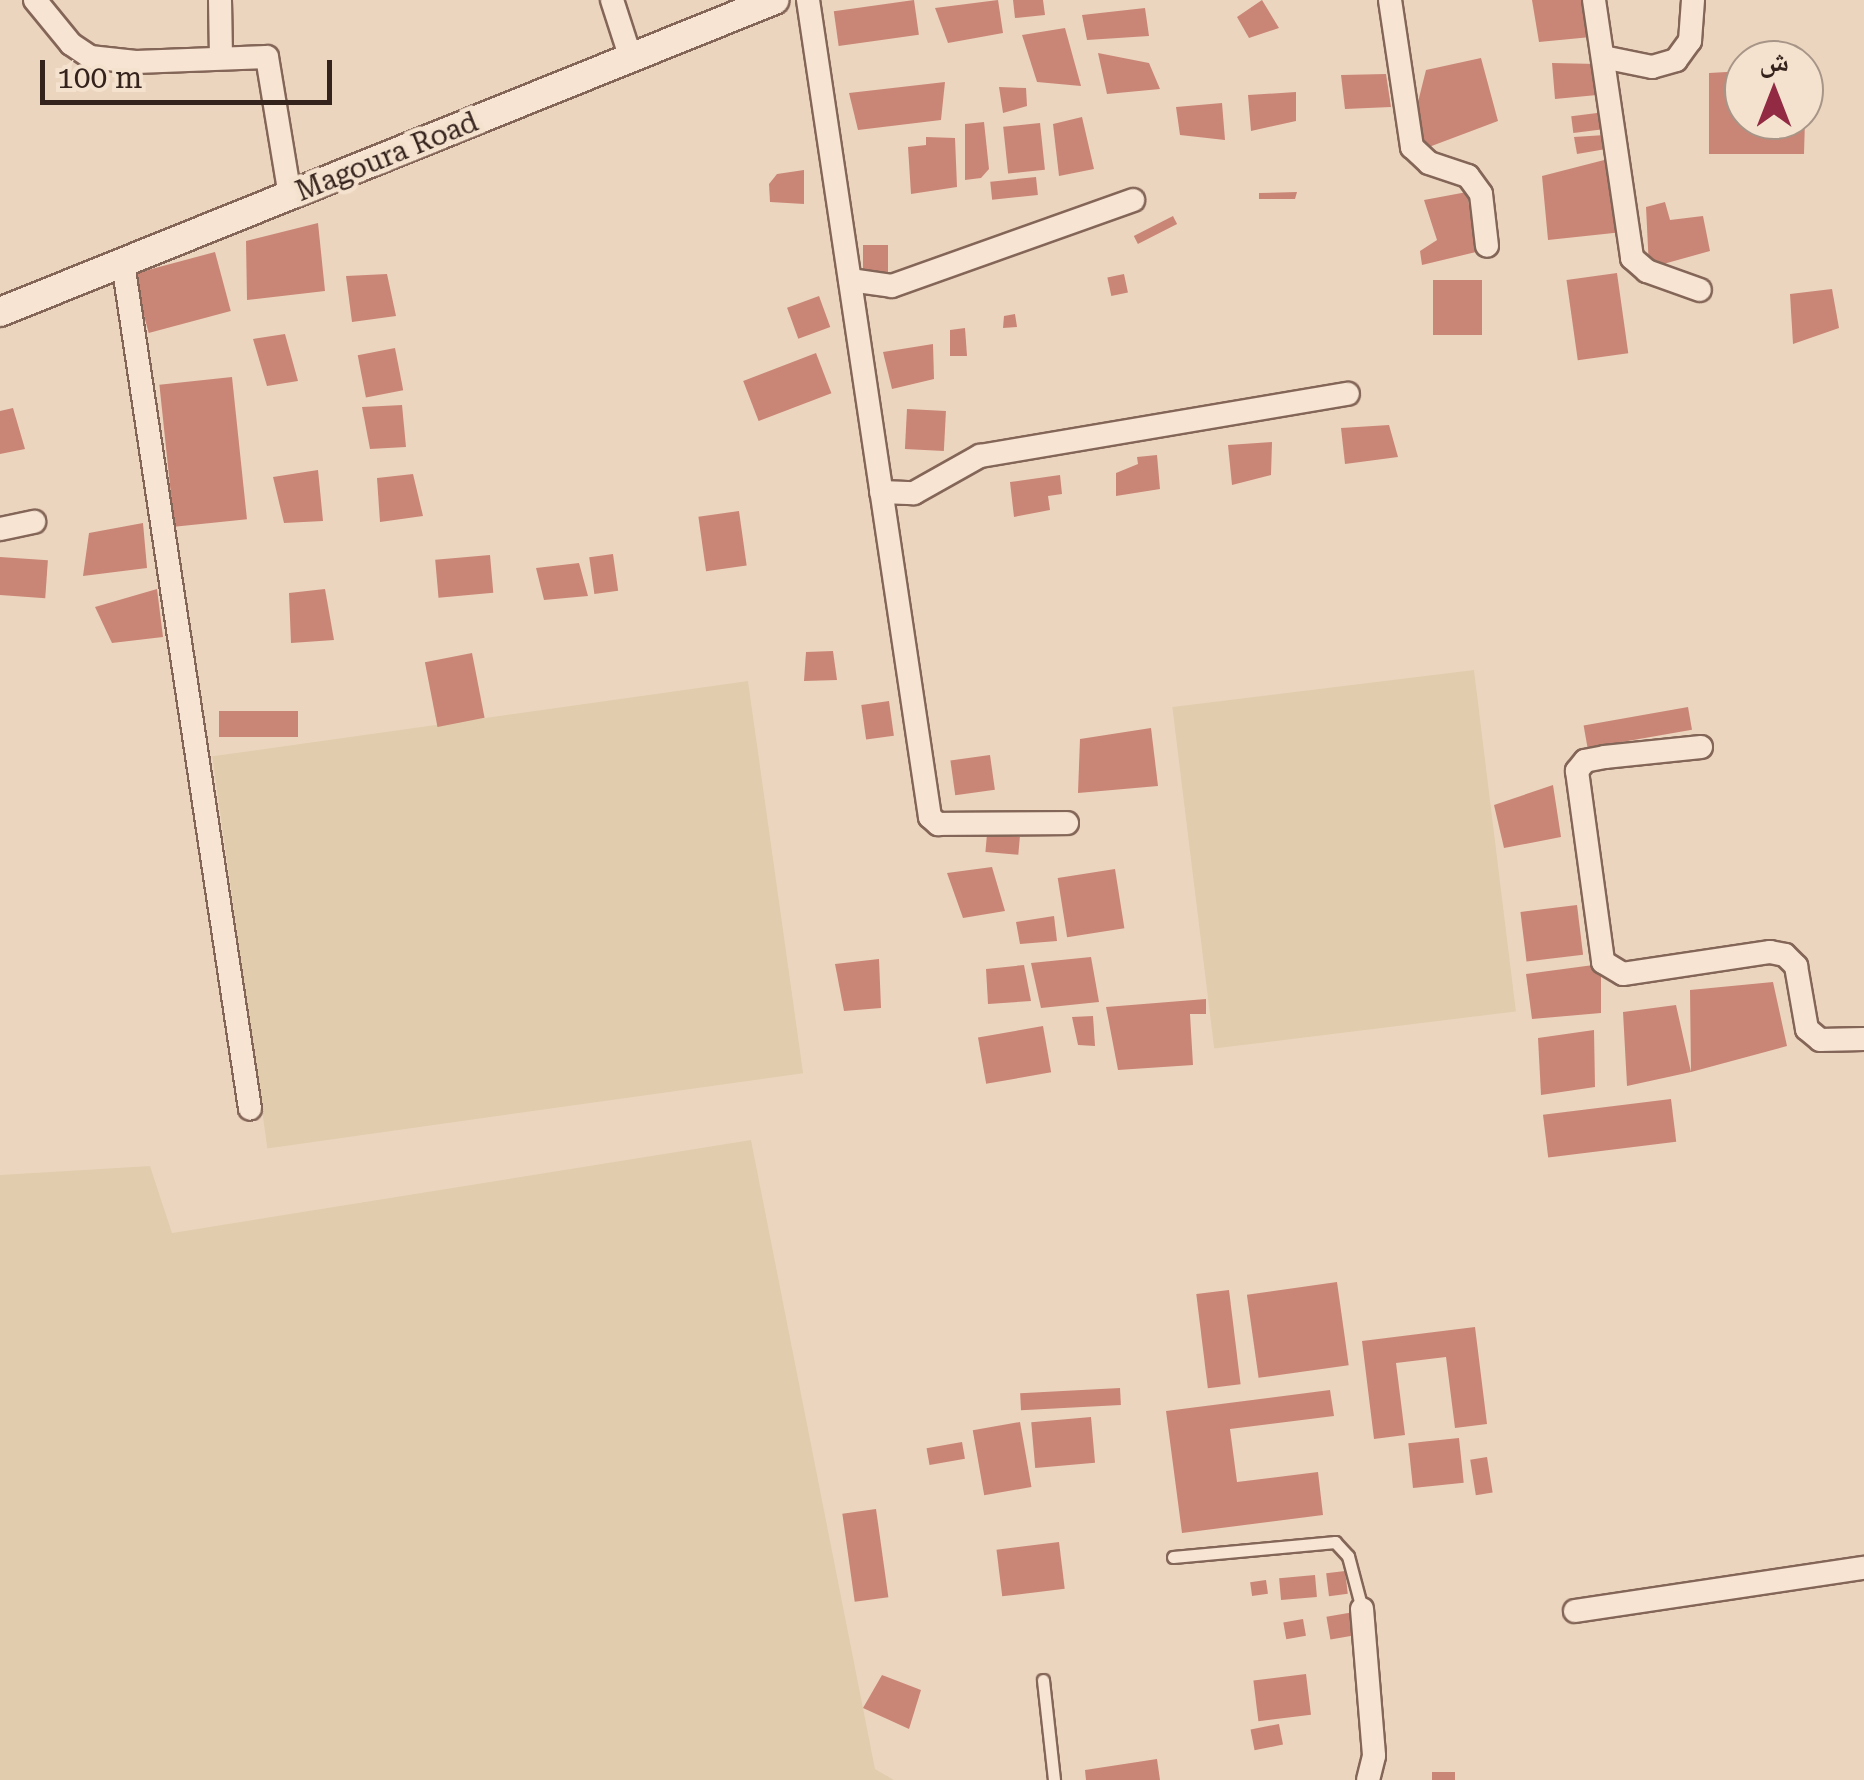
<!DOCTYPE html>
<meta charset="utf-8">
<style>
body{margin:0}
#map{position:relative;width:1864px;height:1780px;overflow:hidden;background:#ecd5bf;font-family:"Roboto Serif","Noto Naskh Arabic",serif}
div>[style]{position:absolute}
.farmland>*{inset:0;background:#e1cdad;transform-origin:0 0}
.building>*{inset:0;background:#c98676;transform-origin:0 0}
.roads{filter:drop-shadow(2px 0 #846658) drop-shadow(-2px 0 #846658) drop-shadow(0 2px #846658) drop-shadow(0 -2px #846658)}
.service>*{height:11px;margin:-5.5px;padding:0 5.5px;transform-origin:5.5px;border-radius:5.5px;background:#f7e4d2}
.minor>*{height:22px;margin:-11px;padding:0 11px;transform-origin:11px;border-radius:11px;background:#f7e4d2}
.tertiary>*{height:28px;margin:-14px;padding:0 14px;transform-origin:14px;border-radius:14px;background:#f7e4d2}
span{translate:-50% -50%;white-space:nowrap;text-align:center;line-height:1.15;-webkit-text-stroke:9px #f4e1ce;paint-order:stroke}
.street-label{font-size:28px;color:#34221c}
.north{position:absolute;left:1724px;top:40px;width:100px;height:100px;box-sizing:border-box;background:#f4e1ce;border:2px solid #a79587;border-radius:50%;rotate:0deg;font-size:28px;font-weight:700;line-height:40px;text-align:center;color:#34221c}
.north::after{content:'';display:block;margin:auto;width:35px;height:45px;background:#912a42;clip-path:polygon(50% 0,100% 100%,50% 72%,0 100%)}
.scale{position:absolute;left:40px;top:60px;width:292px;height:45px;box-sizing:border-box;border:5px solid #34221c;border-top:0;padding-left:12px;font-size:30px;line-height:35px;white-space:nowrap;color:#34221c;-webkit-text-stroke:8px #f4e1ce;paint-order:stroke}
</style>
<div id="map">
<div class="farmland">
<i style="left:1474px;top:670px;width:344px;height:304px;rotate:83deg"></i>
<i style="left:748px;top:681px;width:396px;height:541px;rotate:82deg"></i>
<i style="clip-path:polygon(751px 1140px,875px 1769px,894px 1780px,0 1780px,0 1175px,150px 1166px,172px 1233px)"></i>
</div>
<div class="building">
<i style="left:914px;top:0;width:35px;height:81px;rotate:82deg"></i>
<i style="clip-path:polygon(998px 0,1003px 33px,948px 43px,935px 8px)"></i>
<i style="clip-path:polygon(1013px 0,1043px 0,1045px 15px,1015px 18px)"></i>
<i style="clip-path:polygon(1262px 0,1279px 28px,1249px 38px,1237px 17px)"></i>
<i style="clip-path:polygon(1532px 0,1583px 0,1591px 37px,1539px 42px)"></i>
<i style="clip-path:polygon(1145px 8px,1149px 36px,1087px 40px,1082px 15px)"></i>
<i style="clip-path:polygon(1065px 28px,1081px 86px,1037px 82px,1022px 35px)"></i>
<i style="clip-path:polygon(1098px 53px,1149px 63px,1160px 89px,1107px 94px)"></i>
<i style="clip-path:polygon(1481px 58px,1498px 121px,1421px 150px,1411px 130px,1426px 70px)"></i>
<i style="clip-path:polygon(1552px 63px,1598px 64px,1597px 95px,1555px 99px)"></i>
<i style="clip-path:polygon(1744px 71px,1744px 120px,1805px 120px,1804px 154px,1709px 154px,1709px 73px)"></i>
<i style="clip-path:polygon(1386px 74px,1391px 107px,1345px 109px,1341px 75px)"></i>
<i style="clip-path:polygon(945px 82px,941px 120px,858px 130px,849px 93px)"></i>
<i style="clip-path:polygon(999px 87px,1026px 88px,1027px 106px,1003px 113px)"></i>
<i style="clip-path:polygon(1296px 92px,1296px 121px,1251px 131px,1248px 95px)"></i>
<i style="clip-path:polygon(1222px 103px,1225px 140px,1180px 135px,1176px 107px)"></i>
<i style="left:1605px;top:112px;width:17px;height:34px;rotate:83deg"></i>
<i style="clip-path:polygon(1082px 117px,1094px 169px,1059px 176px,1053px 124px)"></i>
<i style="clip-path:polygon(984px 122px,989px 169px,981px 178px,965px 180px,965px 124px)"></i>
<i style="left:1040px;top:123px;width:47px;height:37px;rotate:84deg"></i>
<i style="clip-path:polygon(1605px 135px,1612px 148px,1577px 154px,1574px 137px)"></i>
<i style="clip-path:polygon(926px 137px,955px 138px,957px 187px,911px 194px,908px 147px,926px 145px)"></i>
<i style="clip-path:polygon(1612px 158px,1623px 232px,1548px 240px,1542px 176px)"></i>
<i style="clip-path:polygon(804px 170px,804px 204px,770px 202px,769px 184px,777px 174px)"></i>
<i style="left:1036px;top:177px;width:18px;height:46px;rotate:84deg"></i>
<i style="clip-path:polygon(1297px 192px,1295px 199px,1259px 199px,1259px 193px)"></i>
<i style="clip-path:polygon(1467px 192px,1476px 252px,1422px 265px,1420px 251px,1437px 240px,1424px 200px)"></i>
<i style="clip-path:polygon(1665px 202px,1670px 220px,1703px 216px,1710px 251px,1649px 268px,1646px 207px)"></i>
<i style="left:1173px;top:216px;width:9px;height:44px;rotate:63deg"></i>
<i style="clip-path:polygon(318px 223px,325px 291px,247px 300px,246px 241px)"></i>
<i style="left:863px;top:245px;width:25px;height:31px"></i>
<i style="left:215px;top:252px;width:61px;height:85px;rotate:75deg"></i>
<i style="left:1617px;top:273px;width:81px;height:51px;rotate:82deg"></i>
<i style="clip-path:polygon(387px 274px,396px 316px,352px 322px,346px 276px)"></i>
<i style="left:1124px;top:274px;width:19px;height:17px;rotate:78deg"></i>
<i style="left:1433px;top:280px;width:49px;height:55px"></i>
<i style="clip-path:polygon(1832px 289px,1839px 328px,1793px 344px,1790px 294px)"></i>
<i style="left:819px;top:296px;width:33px;height:34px;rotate:70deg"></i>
<i style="clip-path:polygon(1015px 314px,1017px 327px,1003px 328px,1004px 316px)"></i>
<i style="clip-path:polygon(965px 328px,967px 356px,950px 356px,950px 330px)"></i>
<i style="clip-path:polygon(285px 334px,298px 381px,267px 386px,253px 339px)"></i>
<i style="clip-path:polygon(933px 344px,934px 379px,892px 389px,883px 352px)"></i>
<i style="left:395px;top:348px;width:43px;height:38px;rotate:79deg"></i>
<i style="left:816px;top:353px;width:43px;height:78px;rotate:69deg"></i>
<i style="left:232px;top:377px;width:143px;height:73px;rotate:84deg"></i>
<i style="clip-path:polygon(402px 405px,406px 447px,370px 449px,362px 407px)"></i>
<i style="clip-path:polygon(13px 408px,25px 449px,0 454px,0 411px)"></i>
<i style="left:907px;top:409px;width:39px;height:40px;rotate:3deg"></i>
<i style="clip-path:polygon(1389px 425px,1398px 457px,1345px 464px,1341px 428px)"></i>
<i style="clip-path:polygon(1272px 442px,1271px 475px,1232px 485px,1228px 445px)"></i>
<i style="clip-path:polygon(1157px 455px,1160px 489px,1116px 496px,1116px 473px,1138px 464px,1137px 457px)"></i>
<i style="clip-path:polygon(318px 470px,323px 521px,284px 523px,273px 477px)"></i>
<i style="clip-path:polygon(413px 474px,423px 516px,380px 522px,377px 478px)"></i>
<i style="clip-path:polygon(1060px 475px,1062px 494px,1048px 496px,1050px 510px,1014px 517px,1010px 482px)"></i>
<i style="left:739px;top:511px;width:55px;height:41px;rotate:82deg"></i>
<i style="clip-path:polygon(143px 523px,147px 568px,83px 576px,89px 533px)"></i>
<i style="left:613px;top:554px;width:37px;height:24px;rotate:82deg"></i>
<i style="left:490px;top:555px;width:38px;height:55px;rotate:85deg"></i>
<i style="left:0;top:557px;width:48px;height:38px;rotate:4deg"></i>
<i style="clip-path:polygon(579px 563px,588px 596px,544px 600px,536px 568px)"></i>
<i style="clip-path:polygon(157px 589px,163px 637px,112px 643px,95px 607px)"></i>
<i style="clip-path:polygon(325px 589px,334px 640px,291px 643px,289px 593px)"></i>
<i style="clip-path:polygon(833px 651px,837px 680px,804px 681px,806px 652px)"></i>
<i style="left:472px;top:653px;width:66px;height:48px;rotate:79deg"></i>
<i style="left:889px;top:701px;width:35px;height:28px;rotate:82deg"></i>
<i style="left:1688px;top:707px;width:23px;height:106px;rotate:80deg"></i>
<i style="left:298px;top:711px;width:26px;height:79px;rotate:90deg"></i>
<i style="clip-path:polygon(1151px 728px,1158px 786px,1078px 793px,1080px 739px)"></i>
<i style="left:990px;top:755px;width:35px;height:40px;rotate:82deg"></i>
<i style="clip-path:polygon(1553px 785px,1561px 837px,1504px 848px,1494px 805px)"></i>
<i style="left:987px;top:834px;width:33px;height:18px;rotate:5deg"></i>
<i style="clip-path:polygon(992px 867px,1005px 911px,963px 918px,947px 873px)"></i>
<i style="left:1115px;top:869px;width:60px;height:58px;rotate:81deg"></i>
<i style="left:1577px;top:905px;width:50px;height:57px;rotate:83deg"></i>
<i style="clip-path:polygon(1054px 916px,1057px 941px,1020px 944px,1016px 922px)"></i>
<i style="clip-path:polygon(1091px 957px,1099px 1002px,1041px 1008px,1031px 963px)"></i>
<i style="clip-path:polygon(879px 959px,881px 1008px,844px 1011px,835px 964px)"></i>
<i style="clip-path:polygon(1601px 964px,1601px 1013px,1532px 1019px,1526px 974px)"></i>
<i style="clip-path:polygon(1024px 965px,1031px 1001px,988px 1004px,986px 969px)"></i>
<i style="clip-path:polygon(1773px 982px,1787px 1046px,1691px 1072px,1627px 1086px,1623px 1012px,1676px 1005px,1691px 1072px,1690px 990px)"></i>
<i style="clip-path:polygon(1206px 999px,1206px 1014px,1190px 1014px,1193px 1065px,1118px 1070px,1106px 1007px)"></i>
<i style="clip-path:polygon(1093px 1016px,1095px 1046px,1078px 1045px,1072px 1017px)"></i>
<i style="left:1043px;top:1026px;width:47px;height:66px;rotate:80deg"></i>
<i style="clip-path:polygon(1594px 1030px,1595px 1087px,1541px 1095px,1538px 1038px)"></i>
<i style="left:1671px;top:1099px;width:43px;height:129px;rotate:83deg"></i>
<i style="left:1337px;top:1282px;width:84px;height:91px;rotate:82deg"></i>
<i style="left:1229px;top:1290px;width:95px;height:33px;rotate:83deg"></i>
<i style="clip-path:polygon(1475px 1327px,1487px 1424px,1455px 1428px,1446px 1357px,1396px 1363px,1405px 1435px,1374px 1439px,1362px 1341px)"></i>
<i style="left:1120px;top:1388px;width:17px;height:100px;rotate:87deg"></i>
<i style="clip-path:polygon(1330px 1390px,1334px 1416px,1230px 1429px,1237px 1482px,1318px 1472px,1323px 1515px,1182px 1533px,1166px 1411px)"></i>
<i style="left:1091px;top:1417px;width:46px;height:60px;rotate:85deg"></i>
<i style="left:1020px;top:1422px;width:66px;height:48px;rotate:80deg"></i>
<i style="left:1459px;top:1438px;width:45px;height:51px;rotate:84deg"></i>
<i style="left:962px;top:1442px;width:17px;height:36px;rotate:80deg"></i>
<i style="left:1487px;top:1457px;width:36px;height:17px;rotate:81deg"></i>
<i style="left:876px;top:1509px;width:89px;height:34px;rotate:82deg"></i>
<i style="left:1059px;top:1542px;width:47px;height:63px;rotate:83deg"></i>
<i style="left:1345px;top:1571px;width:23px;height:19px;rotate:83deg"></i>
<i style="left:1315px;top:1575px;width:22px;height:36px;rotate:85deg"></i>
<i style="left:1266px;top:1580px;width:14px;height:16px;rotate:82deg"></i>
<i style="left:1354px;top:1612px;width:23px;height:28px;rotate:80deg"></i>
<i style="left:1303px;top:1619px;width:17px;height:20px;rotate:80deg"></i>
<i style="left:1306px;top:1674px;width:41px;height:53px;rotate:83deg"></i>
<i style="clip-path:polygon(882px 1675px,921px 1690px,909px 1729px,863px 1708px)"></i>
<i style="left:1279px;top:1724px;width:21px;height:29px;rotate:79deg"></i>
<i style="clip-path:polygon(1157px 1759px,1160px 1780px,1086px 1780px,1085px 1770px)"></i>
<i style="left:1432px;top:1772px;width:23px;height:8px"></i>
</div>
<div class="roads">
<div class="service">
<i style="left:1173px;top:1557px;width:163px;rotate:-5.3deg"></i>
<i style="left:1335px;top:1542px;width:19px;rotate:47deg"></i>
<i style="left:1348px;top:1556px;width:55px;rotate:75.2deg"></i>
<i style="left:1043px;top:1680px;width:101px;rotate:83.7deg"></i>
</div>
<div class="minor">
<i style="left:35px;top:0;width:57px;rotate:50.7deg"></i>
<i style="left:71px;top:44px;width:23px;rotate:34deg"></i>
<i style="left:90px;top:57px;width:46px;rotate:6.2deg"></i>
<i style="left:136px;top:62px;width:131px;rotate:-2.2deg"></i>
<i style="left:267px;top:57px;width:141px;rotate:80.6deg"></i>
<i style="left:220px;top:0;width:56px;rotate:89deg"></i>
<i style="left:612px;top:0;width:62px;rotate:72.1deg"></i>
<i style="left:808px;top:0;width:826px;rotate:81.51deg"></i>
<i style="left:930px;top:817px;width:11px;rotate:41deg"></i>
<i style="left:938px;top:824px;width:129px;rotate:-0.4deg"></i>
<i style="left:1390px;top:0;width:149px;rotate:81.5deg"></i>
<i style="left:1412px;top:147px;width:23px;rotate:43deg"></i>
<i style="left:1429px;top:163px;width:41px;rotate:18.4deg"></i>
<i style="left:1468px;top:176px;width:22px;rotate:54deg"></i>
<i style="left:1481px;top:194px;width:52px;rotate:83.4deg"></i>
<i style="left:1594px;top:0;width:261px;rotate:81.6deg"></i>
<i style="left:1632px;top:258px;width:20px;rotate:41deg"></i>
<i style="left:1647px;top:271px;width:56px;rotate:19.7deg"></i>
<i style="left:1603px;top:57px;width:50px;rotate:11.5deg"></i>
<i style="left:1652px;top:67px;width:25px;rotate:-16deg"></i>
<i style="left:1676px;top:60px;width:24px;rotate:-54deg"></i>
<i style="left:1690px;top:41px;width:41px;rotate:-85.8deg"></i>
<i style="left:123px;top:263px;width:855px;rotate:81.46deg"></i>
<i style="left:850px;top:280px;width:42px;rotate:8.1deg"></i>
<i style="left:892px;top:286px;width:256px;rotate:-19.6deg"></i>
<i style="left:881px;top:492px;width:33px;rotate:2deg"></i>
<i style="left:914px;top:493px;width:76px;rotate:-29.3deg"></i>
<i style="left:980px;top:456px;width:373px;rotate:-9.6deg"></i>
<i style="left:0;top:529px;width:35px;rotate:-12deg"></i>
<i style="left:1701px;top:747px;width:97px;rotate:174.1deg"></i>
<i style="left:1605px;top:757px;width:20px;rotate:169deg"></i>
<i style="left:1585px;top:761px;width:13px;rotate:129deg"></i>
<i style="left:1577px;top:771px;width:193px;rotate:82.2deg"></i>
<i style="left:1603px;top:962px;width:23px;rotate:31deg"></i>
<i style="left:1623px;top:974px;width:149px;rotate:-8.5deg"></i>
<i style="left:1770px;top:952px;width:15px;rotate:11deg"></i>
<i style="left:1785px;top:955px;width:16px;rotate:45deg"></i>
<i style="left:1796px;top:966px;width:64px;rotate:80.1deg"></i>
<i style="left:1807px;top:1029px;width:17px;rotate:40deg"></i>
<i style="left:1820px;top:1040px;width:44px;rotate:-1.3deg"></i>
<i style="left:1362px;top:1609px;width:147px;rotate:85.3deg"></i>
<i style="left:1374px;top:1756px;width:25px;rotate:104deg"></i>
<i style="left:1575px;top:1611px;width:292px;rotate:-8.5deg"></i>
</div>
<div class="tertiary">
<i style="left:0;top:312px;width:835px;rotate:-21.95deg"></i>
</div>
</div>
<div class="street-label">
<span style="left:387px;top:157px;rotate:-22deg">Magoura Road</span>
</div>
<div class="north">ش</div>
<div class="scale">100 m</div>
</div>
